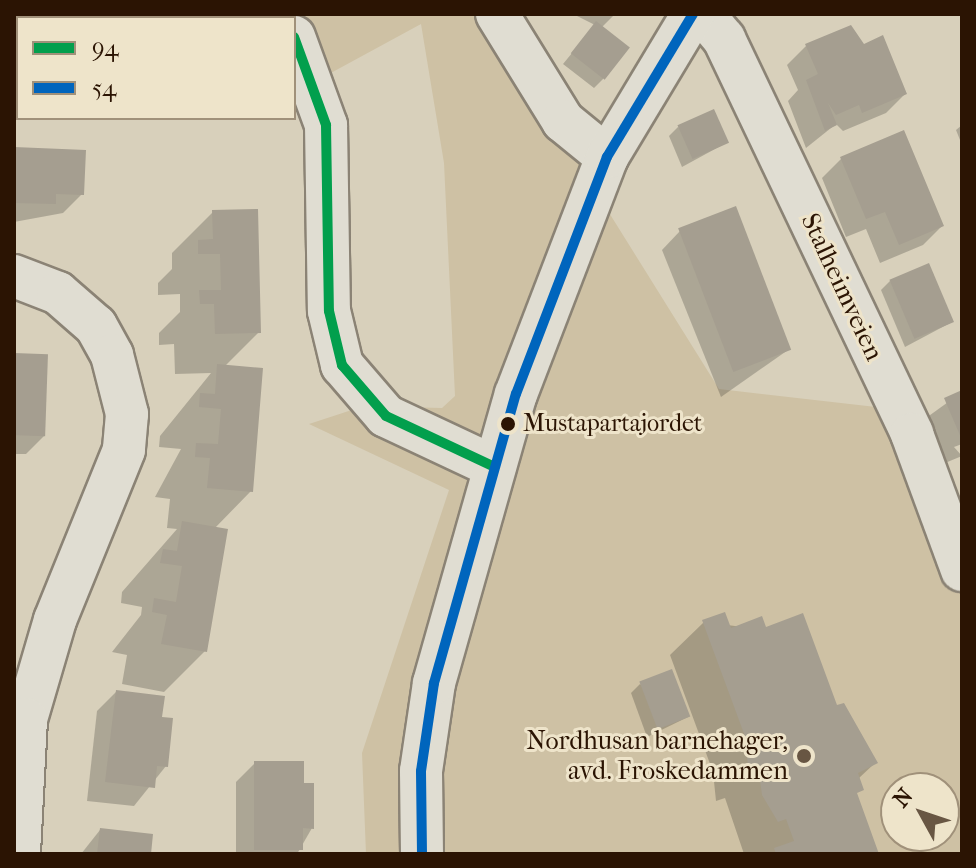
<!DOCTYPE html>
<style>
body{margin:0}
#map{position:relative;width:976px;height:868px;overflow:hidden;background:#d8d0bb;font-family:"IM FELL French Canon",serif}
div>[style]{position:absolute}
.green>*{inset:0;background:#cec1a4}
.shadow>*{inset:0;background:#0003}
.building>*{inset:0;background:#a59e90;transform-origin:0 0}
.roads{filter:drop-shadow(2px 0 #8b8375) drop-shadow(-2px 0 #8b8375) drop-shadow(0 2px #8b8375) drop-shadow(0 -2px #8b8375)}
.minor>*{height:42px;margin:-21px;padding:0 21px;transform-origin:21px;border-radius:21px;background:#e0ddd2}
.bus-1>*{height:10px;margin:-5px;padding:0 5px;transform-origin:5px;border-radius:5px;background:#029f4d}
.bus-2>*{height:10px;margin:-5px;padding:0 5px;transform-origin:5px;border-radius:5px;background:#0065bd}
.dots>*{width:22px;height:22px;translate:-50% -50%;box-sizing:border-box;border:4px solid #eee4ca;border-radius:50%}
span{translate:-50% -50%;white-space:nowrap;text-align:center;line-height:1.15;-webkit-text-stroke:6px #eee4ca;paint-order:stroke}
.bus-label{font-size:24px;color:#2b1403}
.left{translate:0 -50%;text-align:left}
.street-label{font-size:26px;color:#2b1403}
.poi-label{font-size:26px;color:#2b1403}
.right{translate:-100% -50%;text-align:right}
.frame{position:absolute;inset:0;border:16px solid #2b1403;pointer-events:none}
.legend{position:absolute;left:16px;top:16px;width:280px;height:104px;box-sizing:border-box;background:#eee4ca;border:2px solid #a0917a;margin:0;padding:10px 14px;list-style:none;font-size:24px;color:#2b1403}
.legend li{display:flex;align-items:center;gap:16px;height:40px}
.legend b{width:40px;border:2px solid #a0917a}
.north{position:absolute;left:880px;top:772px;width:80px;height:80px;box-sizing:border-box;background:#eee4ca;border:2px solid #a0917a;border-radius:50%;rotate:310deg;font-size:22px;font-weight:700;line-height:32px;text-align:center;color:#2b1403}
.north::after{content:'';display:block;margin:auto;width:28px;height:36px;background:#685643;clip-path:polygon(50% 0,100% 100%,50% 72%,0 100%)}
</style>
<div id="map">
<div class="green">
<i style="clip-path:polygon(14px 14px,62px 14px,18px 18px,14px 130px)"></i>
<i style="clip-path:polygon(evenodd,150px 14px,494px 14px,520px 70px,719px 389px,876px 407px,962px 595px,962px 854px,366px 854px,362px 753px,449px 490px,309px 424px,364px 406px,442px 408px,455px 396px,444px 163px,421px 24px,294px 93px,294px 18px,150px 14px,896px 788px,944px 788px,944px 836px,896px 836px,896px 788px)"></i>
</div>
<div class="shadow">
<i style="clip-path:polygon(573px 14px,615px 14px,601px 28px,603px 79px,594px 88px,563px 64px,595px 25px)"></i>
<i style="clip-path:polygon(806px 46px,905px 94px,886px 113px,843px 131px,836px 124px,806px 148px,788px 101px,798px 90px,787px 65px)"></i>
<i style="clip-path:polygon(962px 125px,962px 145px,956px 130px)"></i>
<i style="clip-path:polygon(678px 127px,726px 143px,682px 167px,669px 136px)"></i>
<i style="clip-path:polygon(903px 133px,942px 226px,923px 245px,880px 263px,866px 229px,846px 237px,822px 178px,841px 159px)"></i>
<i style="clip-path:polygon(14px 149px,82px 194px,63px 213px,14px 222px)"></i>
<i style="clip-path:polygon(213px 212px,259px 332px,224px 367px,251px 491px,214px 529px,205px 651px,164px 692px,122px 684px,127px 655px,112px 652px,141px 615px,142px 607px,121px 603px,122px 592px,177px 529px,167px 528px,170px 499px,155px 497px,181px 449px,159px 447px,160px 436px,211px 373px,175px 374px,174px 344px,159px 345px,159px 333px,180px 312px,180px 294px,158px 295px,158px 283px,172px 269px,172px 253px)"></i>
<i style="clip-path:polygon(680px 231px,788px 350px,721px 397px,662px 250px)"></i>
<i style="clip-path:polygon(890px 281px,952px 322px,905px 347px,881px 290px)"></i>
<i style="clip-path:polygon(14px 355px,45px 435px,26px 454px,14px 454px)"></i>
<i style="clip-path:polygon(962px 392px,962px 444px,954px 447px,962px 456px,945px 463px,926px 418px)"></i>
<i style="clip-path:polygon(704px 622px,765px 630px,836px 707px,875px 763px,858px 779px,856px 796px,877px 854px,744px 854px,725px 798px,716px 801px,713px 772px,670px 655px)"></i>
<i style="clip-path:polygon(640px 684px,688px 717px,647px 737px,631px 693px)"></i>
<i style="clip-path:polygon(116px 692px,166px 766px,134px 806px,87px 801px,97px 711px)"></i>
<i style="clip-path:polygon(255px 763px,302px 785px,312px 828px,297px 854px,236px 854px,236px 782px)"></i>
<i style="clip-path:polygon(100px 830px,149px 854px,81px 854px)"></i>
</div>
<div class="building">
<i style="left:596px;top:21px;width:43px;height:41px;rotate:38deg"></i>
<i style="clip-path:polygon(851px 25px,864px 44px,883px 35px,907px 94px,862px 113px,859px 105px,836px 115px,828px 103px,837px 125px,825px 131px,806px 80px,818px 74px,805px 44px)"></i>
<i style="left:714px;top:109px;width:37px;height:40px;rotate:66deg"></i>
<i style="clip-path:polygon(904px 130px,944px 226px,899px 245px,885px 212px,866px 219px,840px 157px)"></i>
<i style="clip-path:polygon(14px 147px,86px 150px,84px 195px,56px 194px,56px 204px,14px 203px)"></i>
<i style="left:736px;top:206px;width:154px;height:62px;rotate:69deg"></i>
<i style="clip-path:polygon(258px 209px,261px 333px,215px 334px,214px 304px,200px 304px,199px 290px,221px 290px,220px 254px,198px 254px,198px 240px,213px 239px,212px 210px)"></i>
<i style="left:929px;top:263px;width:64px;height:43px;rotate:67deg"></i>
<i style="left:14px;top:353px;width:34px;height:82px;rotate:2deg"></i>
<i style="clip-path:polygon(217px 364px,263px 368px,253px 492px,207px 488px,210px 458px,195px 457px,196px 443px,218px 444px,221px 409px,199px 407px,200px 393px,215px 394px)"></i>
<i style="clip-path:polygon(962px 390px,962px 440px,944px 398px)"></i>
<i style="clip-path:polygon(182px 521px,228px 529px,207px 652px,161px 644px,167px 615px,152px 612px,154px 598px,176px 602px,182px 566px,160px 563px,163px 549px,177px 551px)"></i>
<i style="clip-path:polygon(725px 612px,731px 628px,762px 616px,766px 627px,803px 613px,837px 705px,844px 703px,878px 763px,858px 773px,864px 790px,857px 793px,879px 854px,776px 854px,774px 848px,794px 841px,786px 819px,778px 822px,762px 795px,758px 766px,748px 769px,746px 739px,702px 620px)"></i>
<i style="left:672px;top:669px;width:51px;height:35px;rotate:69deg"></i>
<i style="clip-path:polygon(116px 690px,165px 696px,162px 717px,173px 718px,168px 767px,157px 766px,155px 788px,105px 782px)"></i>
<i style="clip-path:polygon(254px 761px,304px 761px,304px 783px,314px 783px,314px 829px,303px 828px,303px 850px,254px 850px)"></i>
<i style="clip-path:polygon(100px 828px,153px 834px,151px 854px,97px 854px)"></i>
</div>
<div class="roads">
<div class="minor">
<i style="left:497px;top:14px;width:126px;rotate:58.3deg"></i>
<i style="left:563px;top:121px;width:57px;rotate:39.3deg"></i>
<i style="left:703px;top:14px;width:33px;rotate:50deg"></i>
<i style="left:724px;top:39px;width:437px;rotate:64.5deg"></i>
<i style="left:912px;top:434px;width:145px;rotate:69.8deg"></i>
<i style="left:294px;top:37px;width:94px;rotate:70deg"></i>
<i style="left:326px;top:125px;width:186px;rotate:89.1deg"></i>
<i style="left:329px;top:311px;width:56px;rotate:76.5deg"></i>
<i style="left:342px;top:365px;width:67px;rotate:49.2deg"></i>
<i style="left:386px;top:416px;width:120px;rotate:25.1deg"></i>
<i style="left:14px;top:276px;width:47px;rotate:21.1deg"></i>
<i style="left:58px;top:293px;width:50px;rotate:41deg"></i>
<i style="left:96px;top:326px;width:33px;rotate:61deg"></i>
<i style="left:112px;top:355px;width:61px;rotate:75.7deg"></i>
<i style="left:127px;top:414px;width:36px;rotate:95deg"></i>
<i style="left:124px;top:450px;width:183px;rotate:112.1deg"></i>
<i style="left:55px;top:620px;width:103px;rotate:106.3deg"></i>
<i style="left:26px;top:719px;width:135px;rotate:93deg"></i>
<i style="left:422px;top:854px;width:83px;rotate:-90.7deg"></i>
<i style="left:421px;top:771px;width:89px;rotate:-81.6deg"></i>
<i style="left:434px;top:683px;width:300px;rotate:-74.2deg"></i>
<i style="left:516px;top:394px;width:254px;rotate:-69deg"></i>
<i style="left:607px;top:157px;width:167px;rotate:-59deg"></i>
</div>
</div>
<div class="bus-1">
<i style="left:294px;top:37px;width:94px;rotate:70deg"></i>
<i style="left:326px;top:125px;width:186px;rotate:89.1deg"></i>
<i style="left:329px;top:311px;width:56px;rotate:76.5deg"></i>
<i style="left:342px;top:365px;width:67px;rotate:49.2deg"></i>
<i style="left:386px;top:416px;width:120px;rotate:25.1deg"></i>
</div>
<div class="bus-2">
<i style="left:422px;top:854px;width:83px;rotate:-90.7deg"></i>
<i style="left:421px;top:771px;width:89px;rotate:-81.6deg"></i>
<i style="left:434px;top:683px;width:300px;rotate:-74.2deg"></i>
<i style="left:516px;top:394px;width:254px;rotate:-69deg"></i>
<i style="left:607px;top:157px;width:167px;rotate:-59deg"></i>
</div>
<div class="dots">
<i style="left:508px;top:424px;background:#2b1403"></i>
<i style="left:804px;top:756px;background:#685643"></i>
</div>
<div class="bus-label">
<span class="left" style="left:523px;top:424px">Mustapartajordet</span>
</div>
<div class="street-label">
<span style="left:842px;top:287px;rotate:65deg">Stalheimveien</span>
</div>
<div class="poi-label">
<span class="right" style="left:788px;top:756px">Nordhusan barnehager,<br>avd. Froskedammen</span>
</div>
<div class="frame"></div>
<ul class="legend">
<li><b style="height:10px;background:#029f4d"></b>94</li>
<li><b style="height:10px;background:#0065bd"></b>54</li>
</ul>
<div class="north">N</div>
</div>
